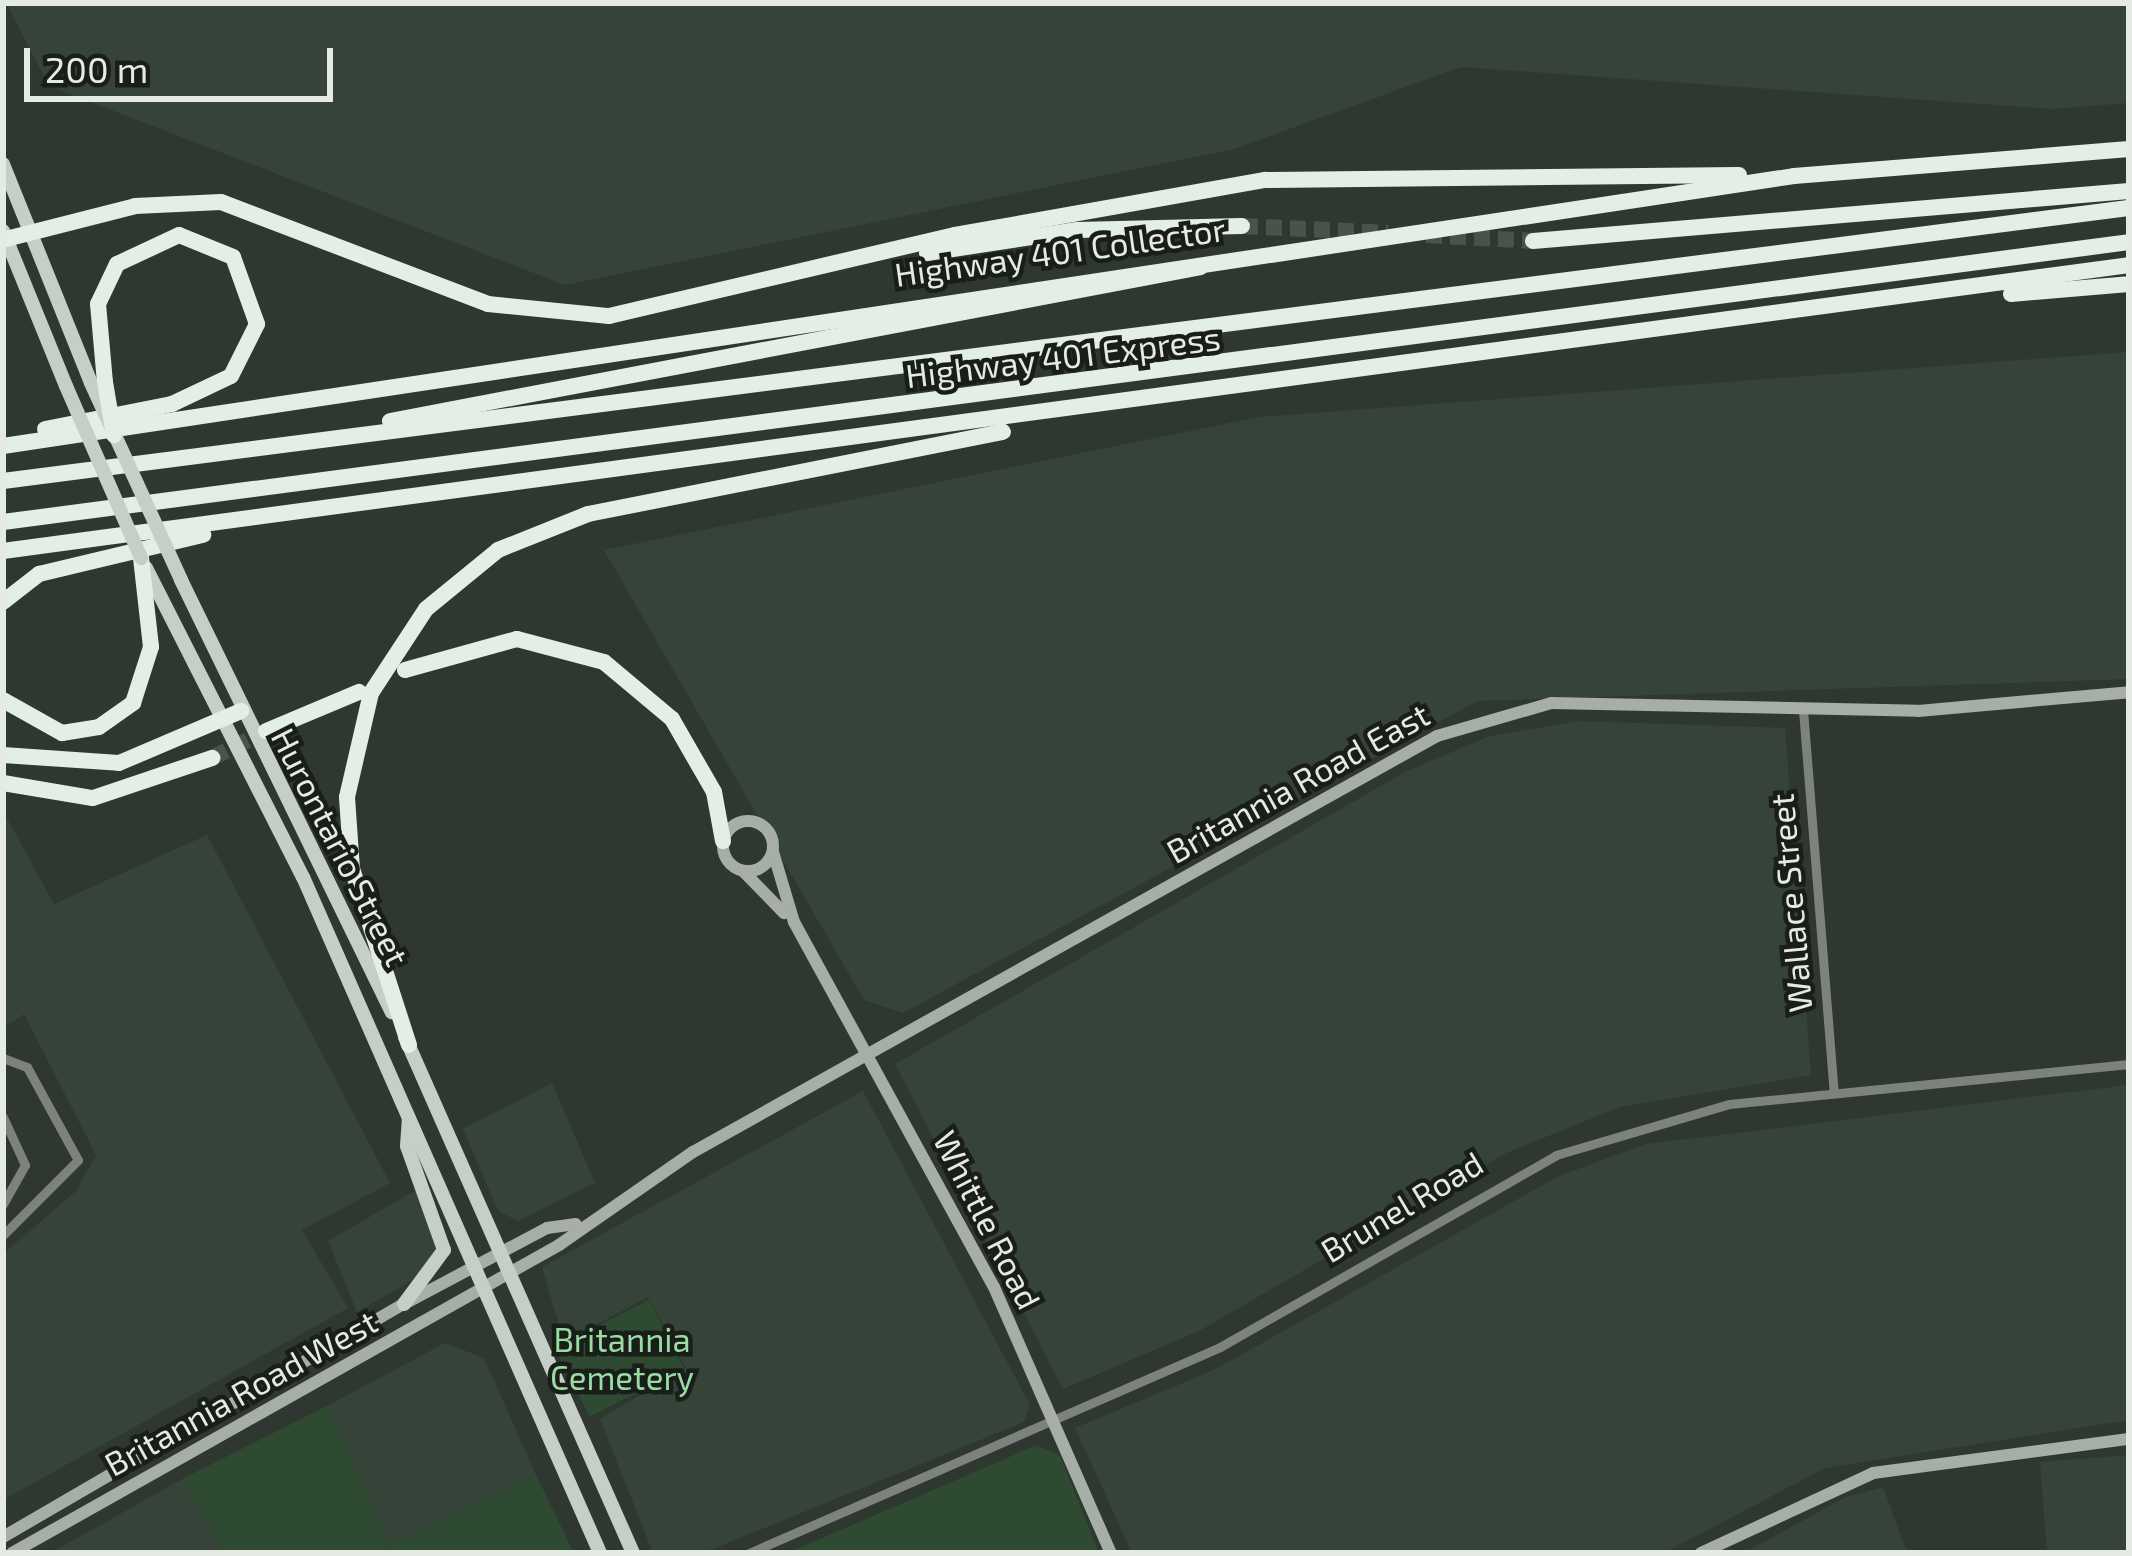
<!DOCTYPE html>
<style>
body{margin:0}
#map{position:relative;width:2132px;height:1556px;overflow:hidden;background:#2f3830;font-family:"Exo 2",sans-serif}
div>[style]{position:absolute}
.built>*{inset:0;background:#364338}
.green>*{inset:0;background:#2e4b32;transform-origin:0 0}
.highway-tunnel>*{height:16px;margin-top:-8px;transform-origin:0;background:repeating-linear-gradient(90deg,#4a534b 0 16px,transparent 0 24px)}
.street>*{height:9px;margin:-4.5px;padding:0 4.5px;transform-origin:4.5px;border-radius:4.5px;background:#7e827e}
.secondary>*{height:12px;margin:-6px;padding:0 6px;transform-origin:6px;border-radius:6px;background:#a7aea7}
.secondary>.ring{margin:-6px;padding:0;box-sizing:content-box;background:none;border:12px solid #a7aea7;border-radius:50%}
.primary>*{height:14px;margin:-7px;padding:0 7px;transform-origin:7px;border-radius:7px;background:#c6cfc7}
.highway>*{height:16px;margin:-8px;padding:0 8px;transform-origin:8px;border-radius:8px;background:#e3eee4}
.primary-bridge>*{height:14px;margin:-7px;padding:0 7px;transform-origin:7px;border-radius:7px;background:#c6cfc7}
.highway-bridge>*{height:16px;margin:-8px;padding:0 8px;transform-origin:8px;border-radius:8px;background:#e3eee4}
span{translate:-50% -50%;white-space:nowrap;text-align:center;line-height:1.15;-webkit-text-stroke:9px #1a1e1a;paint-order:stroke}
.street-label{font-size:33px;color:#e5eae5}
.park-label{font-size:33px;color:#99dba2}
.frame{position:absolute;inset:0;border:6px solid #e5eae5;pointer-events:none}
.scale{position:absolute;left:24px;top:48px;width:309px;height:54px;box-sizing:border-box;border:6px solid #e5eae5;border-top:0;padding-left:15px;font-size:36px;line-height:42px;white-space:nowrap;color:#e5eae5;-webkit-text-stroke:9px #1a1e1a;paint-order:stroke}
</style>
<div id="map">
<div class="built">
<i style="clip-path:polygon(6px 3px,2129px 3px,2129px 103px,2053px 109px,1461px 67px,1234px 149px,565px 285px,49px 86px)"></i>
<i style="clip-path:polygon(2129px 352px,2129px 679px,1478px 701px,903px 1013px,864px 1000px,604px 550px,1259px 417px)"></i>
<i style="clip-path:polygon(1579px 721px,1785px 728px,1811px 1075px,1620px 1107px,1506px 1153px,1201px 1330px,1063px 1389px,895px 1064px,1407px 771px,1490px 736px)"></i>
<i style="clip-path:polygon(3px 811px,54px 904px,207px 835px,390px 1183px,302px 1230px,348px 1308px,3px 1500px,3px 1254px,76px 1191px,96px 1155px,24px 1014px,3px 1028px)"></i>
<i style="clip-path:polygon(552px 1083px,595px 1183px,518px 1221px,498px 1211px,463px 1129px)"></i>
<i style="clip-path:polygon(2129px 1085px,2129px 1420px,1825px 1468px,1664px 1553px,1132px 1553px,1075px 1428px,1216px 1369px,1559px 1176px,1646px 1144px)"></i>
<i style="clip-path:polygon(863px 1091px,1030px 1405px,1024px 1422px,703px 1553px,653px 1553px,600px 1419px,686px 1368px,648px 1297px,564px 1342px,542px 1267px)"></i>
<i style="clip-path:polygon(421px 1187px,441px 1240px,430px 1270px,357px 1312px,328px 1241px)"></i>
<i style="clip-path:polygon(445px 1343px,484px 1358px,536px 1475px,390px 1546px,327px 1406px)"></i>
<i style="clip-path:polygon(2129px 1455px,2129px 1553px,2047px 1553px,2040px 1462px)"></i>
<i style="clip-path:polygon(182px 1479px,225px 1553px,51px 1553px)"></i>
<i style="clip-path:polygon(1883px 1487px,1907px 1553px,1744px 1553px,1844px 1498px)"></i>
</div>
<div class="green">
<i style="left:649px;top:1300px;width:77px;height:106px;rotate:63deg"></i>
<i style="clip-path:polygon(327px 1406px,390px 1546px,536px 1475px,574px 1553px,225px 1553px,182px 1479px)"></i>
<i style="clip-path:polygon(1037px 1445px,1060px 1456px,1099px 1553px,788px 1553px)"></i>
</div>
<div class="highway-tunnel">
<i style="left:1242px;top:226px;width:146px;rotate:2.7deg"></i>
<i style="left:1426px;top:235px;width:107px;rotate:3.2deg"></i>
<i style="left:212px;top:758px;width:60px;rotate:-26.6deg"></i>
</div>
<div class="street">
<i style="left:1803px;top:710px;width:383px;rotate:85.4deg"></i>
<i style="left:3px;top:1058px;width:26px;rotate:21deg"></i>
<i style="left:27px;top:1067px;width:106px;rotate:61.3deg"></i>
<i style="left:78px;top:1160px;width:106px;rotate:135deg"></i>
<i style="left:3px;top:1117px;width:53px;rotate:65.4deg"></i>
<i style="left:25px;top:1165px;width:45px;rotate:119.4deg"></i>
<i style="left:749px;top:1553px;width:514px;rotate:-23.62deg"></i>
<i style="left:1220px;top:1347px;width:387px;rotate:-29.7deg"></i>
<i style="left:1556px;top:1155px;width:180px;rotate:-16.4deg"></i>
<i style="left:1729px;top:1104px;width:402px;rotate:-5.7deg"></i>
</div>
<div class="secondary">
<i class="ring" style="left:723px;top:821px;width:38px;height:38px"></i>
<i style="left:773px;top:852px;width:73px;rotate:73.3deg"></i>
<i style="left:794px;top:922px;width:416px;rotate:61.3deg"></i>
<i style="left:994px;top:1287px;width:291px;rotate:66.3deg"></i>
<i style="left:743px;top:871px;width:59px;rotate:45.7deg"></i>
<i style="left:3px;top:1537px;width:464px;rotate:-30.2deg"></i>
<i style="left:404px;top:1304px;width:162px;rotate:-28deg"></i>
<i style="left:547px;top:1228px;width:29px;rotate:-8deg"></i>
<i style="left:12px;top:1553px;width:628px;rotate:-29.38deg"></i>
<i style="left:559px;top:1245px;width:163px;rotate:-34.8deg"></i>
<i style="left:693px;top:1152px;width:852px;rotate:-29.21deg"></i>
<i style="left:1437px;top:736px;width:119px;rotate:-16.1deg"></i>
<i style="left:1551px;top:703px;width:367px;rotate:1.2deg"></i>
<i style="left:1918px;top:711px;width:212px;rotate:-5.1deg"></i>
<i style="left:1701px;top:1553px;width:190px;rotate:-24.9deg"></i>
<i style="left:1873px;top:1473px;width:258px;rotate:-7.6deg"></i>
</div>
<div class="primary">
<i style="left:3px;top:164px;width:236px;rotate:68.1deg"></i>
<i style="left:3px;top:231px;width:167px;rotate:67.9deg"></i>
<i style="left:146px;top:568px;width:347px;rotate:63.1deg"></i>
<i style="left:303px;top:877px;width:738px;rotate:66.28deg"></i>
<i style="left:181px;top:580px;width:481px;rotate:64deg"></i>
<i style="left:405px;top:1037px;width:564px;rotate:66.16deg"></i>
<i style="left:404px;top:1304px;width:67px;rotate:-53.5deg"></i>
<i style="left:444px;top:1250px;width:110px;rotate:-109.6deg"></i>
<i style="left:407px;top:1146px;width:27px;rotate:-86deg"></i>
</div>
<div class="highway">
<i style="left:6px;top:239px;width:133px;rotate:-14.3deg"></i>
<i style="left:135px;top:206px;width:86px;rotate:-2.7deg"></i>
<i style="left:221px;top:202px;width:286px;rotate:20.9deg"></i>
<i style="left:488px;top:304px;width:122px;rotate:5.7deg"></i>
<i style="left:609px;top:316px;width:355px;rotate:-13.2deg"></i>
<i style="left:955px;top:235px;width:315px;rotate:-10.1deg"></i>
<i style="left:1265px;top:180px;width:474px;rotate:-0.6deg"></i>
<i style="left:1533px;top:241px;width:598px;rotate:-4.8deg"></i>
<i style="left:927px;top:253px;width:152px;rotate:-8.7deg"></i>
<i style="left:1077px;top:230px;width:165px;rotate:-1.4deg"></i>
<i style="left:2011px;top:294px;width:118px;rotate:-4.8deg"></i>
<i style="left:390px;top:421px;width:825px;rotate:-10.75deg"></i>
<i style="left:45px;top:429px;width:129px;rotate:-11.1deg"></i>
<i style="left:172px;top:404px;width:65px;rotate:-25.4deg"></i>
<i style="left:231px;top:376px;width:58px;rotate:-63.4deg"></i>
<i style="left:257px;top:324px;width:71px;rotate:-109.7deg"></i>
<i style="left:233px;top:257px;width:58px;rotate:-157.8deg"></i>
<i style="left:179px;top:235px;width:68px;rotate:154.9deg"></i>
<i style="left:117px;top:264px;width:44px;rotate:115.4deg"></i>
<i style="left:98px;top:304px;width:78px;rotate:84.9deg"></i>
<i style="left:3px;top:446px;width:1811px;rotate:-8.57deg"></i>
<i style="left:1794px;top:176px;width:336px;rotate:-4.6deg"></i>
<i style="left:3px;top:481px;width:2143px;rotate:-7.32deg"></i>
<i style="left:3px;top:522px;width:2144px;rotate:-7.5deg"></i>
<i style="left:3px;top:551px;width:2145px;rotate:-7.66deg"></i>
<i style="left:3px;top:602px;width:46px;rotate:-37.9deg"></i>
<i style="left:39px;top:574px;width:169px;rotate:-13.4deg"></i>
<i style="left:405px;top:670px;width:116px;rotate:-15.5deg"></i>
<i style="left:517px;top:639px;width:90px;rotate:14.8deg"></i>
<i style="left:604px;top:662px;width:89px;rotate:40deg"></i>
<i style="left:672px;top:719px;width:84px;rotate:60.1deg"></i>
<i style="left:714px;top:792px;width:50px;rotate:79.6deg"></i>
<i style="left:3px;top:700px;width:68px;rotate:29.2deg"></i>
<i style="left:62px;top:733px;width:37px;rotate:-9deg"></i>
<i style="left:99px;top:727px;width:42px;rotate:-35.2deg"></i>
<i style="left:133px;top:703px;width:59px;rotate:-72.2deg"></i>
<i style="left:151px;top:647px;width:90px;rotate:-96.4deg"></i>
<i style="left:266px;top:731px;width:101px;rotate:-22.8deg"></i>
<i style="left:3px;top:755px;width:116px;rotate:3.9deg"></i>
<i style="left:119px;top:763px;width:133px;rotate:-23.1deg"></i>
<i style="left:3px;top:783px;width:91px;rotate:9.5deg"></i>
<i style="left:93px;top:798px;width:126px;rotate:-18.6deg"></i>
<i style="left:409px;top:1045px;width:185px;rotate:-107.9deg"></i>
<i style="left:352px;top:869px;width:72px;rotate:-94deg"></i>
<i style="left:347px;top:797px;width:107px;rotate:-77deg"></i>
<i style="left:371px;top:693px;width:100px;rotate:-56.8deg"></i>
<i style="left:426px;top:609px;width:93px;rotate:-39.3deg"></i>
<i style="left:498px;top:550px;width:97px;rotate:-21.8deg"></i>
<i style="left:588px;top:514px;width:423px;rotate:-11.2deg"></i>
</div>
<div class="primary-bridge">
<i style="left:91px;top:383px;width:217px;rotate:65.4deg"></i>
<i style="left:66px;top:386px;width:188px;rotate:66.4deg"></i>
</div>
<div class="highway-bridge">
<i style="left:105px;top:382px;width:54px;rotate:80.4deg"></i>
</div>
<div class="street-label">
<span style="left:1060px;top:252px;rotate:-8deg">Highway 401 Collector</span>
<span style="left:1063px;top:357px;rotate:-7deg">Highway 401 Express</span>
<span style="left:1298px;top:783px;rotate:-29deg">Britannia Road East</span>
<span style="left:340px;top:847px;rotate:63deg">Hurontario Street</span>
<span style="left:1791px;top:903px;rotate:-95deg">Wallace Street</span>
<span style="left:1402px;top:1207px;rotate:-31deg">Brunel Road</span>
<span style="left:987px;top:1220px;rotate:63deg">Whittle Road</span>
<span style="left:241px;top:1393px;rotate:-29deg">Britannia Road West</span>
</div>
<div class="park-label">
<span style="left:622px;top:1359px">Britannia<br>Cemetery</span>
</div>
<div class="frame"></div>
<div class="scale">200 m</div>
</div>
